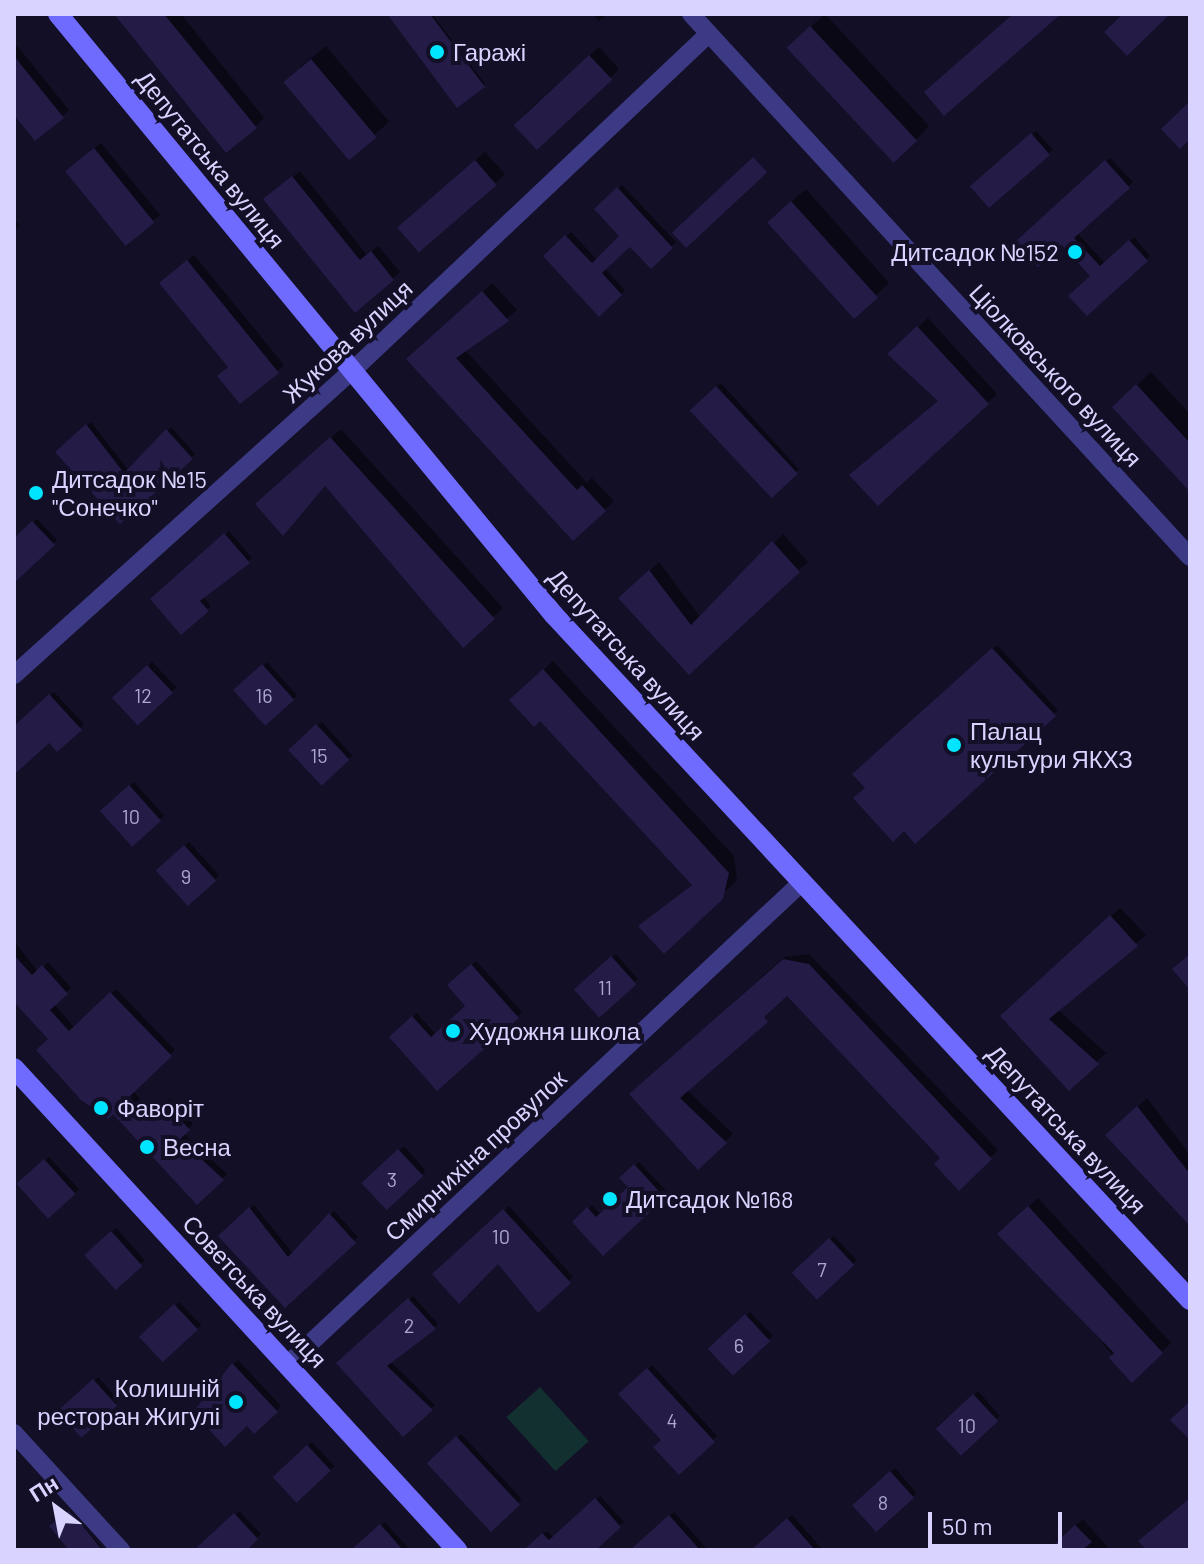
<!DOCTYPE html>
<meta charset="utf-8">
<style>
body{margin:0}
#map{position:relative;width:1204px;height:1564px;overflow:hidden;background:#130f26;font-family:Barlow,sans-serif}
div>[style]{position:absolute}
.green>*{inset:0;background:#12302f;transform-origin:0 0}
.shadow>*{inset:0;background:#0007;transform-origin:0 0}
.building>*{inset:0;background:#241b47;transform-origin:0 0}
.street>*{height:18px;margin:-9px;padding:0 9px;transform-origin:9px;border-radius:9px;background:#3d3a85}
.secondary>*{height:20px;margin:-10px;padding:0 10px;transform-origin:10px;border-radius:10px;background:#6f6bff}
.dots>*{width:22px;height:22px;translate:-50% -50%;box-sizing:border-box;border:4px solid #130f26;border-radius:50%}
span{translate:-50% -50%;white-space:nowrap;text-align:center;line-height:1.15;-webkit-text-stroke:8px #130f26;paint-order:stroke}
.number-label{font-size:20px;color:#aca6d1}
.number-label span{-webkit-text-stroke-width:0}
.poi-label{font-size:24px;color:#d9d4ff}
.left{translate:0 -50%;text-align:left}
.right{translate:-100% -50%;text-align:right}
.street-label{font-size:24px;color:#d9d4ff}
.frame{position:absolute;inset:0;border:16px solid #d9d4ff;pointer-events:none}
.north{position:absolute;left:16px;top:1468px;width:80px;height:80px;-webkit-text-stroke:6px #130f26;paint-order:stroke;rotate:328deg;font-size:22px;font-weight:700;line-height:32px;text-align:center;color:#d9d4ff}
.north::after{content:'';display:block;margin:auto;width:28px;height:36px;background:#d9d4ff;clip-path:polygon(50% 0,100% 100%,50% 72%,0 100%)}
.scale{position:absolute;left:928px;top:1512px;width:134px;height:36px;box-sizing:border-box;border:4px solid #d9d4ff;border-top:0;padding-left:10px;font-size:24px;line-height:28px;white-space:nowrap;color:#d9d4ff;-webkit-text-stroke:6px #130f26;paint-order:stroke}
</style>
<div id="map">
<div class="green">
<i style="left:540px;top:1387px;width:73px;height:45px;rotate:48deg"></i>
</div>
<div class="shadow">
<i style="clip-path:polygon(117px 14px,181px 14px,264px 118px,255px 127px)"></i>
<i style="clip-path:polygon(396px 14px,432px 14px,485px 84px,458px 105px)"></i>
<i style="clip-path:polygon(593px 14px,609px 14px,598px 21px)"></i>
<i style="clip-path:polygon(825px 14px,929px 126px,916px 140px,803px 34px)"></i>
<i style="clip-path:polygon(14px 42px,69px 110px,62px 116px,14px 111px)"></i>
<i style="clip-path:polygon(326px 46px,389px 122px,349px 157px,299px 68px)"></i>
<i style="clip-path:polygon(599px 47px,619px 69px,610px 78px,524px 114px)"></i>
<i style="left:1036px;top:131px;width:25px;height:85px;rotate:48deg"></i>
<i style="clip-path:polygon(101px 143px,160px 215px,126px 243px,74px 165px)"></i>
<i style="left:485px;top:152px;width:30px;height:101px;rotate:48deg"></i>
<i style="clip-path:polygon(1110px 158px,1133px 182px,1077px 233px,1105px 263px,1134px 237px,1150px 256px,1087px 314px,1093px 276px,1062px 242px,1018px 242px)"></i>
<i style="clip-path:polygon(300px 171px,367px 255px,378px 246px,400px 272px,355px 310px,273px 193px)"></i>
<i style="clip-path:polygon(622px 185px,676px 242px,651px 266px,630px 244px,604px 268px,625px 290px,599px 314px,546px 256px,571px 232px,597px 260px,622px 236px,596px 209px)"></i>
<i style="clip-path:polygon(806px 189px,889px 283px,853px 316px,783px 209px)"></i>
<i style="clip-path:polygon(14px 219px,20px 225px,14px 231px)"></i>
<i style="clip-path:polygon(194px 255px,284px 365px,241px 401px,230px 366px,168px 277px)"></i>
<i style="clip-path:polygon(492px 283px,517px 310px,465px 350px,587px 483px,592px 478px,614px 501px,573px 539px,418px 350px)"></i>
<i style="clip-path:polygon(928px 318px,997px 394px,878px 503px,940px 401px,889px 354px)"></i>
<i style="clip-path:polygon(1151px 372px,1190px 414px,1190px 489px,1128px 393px)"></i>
<i style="left:721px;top:383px;width:116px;height:40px;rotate:48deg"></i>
<i style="clip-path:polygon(91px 422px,129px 471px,171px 427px,195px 454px,120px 522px,58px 452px)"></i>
<i style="clip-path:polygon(341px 429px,503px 608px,463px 645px,326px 484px,267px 496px)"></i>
<i style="clip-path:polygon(37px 519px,57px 540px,14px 580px,14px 540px)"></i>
<i style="clip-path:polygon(229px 531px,252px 558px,203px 596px,211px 606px,182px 632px,152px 599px)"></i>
<i style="clip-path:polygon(783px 534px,808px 562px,689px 672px,621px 598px,659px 562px,701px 618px)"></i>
<i style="left:997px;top:645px;width:89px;height:192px;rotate:47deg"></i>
<i style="clip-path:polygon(553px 661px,734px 856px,737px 880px,664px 951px,641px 926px,694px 883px,540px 718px,512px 700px)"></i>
<i style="left:152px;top:662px;width:35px;height:52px;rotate:46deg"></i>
<i style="left:267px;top:662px;width:45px;height:42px;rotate:48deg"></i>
<i style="clip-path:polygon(54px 692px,84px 724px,58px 749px,49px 740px,14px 776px,14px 729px)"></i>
<i style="left:322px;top:722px;width:45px;height:42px;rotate:48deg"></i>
<i style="left:134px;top:782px;width:45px;height:42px;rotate:48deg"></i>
<i style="left:189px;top:842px;width:45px;height:42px;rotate:48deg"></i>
<i style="clip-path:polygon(1120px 908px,1146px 935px,1057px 1009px,1106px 1053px,1069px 1088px,1012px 1007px)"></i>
<i style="clip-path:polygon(14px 941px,38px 972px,48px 962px,71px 988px,54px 1004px,75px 1028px,116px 989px,175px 1050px,133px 1091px,153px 1114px,170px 1098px,193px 1124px,183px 1133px,227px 1174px,197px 1202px,14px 999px)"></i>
<i style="left:616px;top:954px;width:33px;height:52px;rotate:49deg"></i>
<i style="clip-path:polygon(809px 954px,998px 1150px,959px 1188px,943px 1158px,787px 993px,686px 1089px,733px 1134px,698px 1167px,639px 1087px,784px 957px)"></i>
<i style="clip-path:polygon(476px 961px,522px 1012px,437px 1088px,392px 1037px,417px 1013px,436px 1035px,468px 1006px,449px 985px)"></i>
<i style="clip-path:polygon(1147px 1098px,1190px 1155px,1190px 1223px,1108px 1135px)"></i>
<i style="left:404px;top:1146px;width:33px;height:54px;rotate:49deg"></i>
<i style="left:49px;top:1157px;width:44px;height:40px;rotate:47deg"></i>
<i style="clip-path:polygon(639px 1162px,668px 1193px,603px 1253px,575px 1222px,592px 1205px,601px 1215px,630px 1187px,622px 1178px)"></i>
<i style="clip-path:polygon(1038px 1198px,1171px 1343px,1132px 1380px,1009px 1225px)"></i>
<i style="clip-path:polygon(254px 1205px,293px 1254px,334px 1211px,358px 1237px,285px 1305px,221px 1236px)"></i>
<i style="clip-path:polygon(509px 1206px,573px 1277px,538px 1310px,498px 1261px,434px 1274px)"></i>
<i style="left:116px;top:1228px;width:43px;height:40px;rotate:48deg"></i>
<i style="left:834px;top:1236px;width:33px;height:54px;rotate:47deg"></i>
<i style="clip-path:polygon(413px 1296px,438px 1324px,390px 1361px,435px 1405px,403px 1434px,339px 1363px)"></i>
<i style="left:179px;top:1302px;width:32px;height:51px;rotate:46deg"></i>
<i style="left:750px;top:1312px;width:33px;height:54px;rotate:46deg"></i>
<i style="left:238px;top:1360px;width:63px;height:37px;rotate:47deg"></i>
<i style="clip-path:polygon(652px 1365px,717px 1436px,679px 1472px,663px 1440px,621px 1394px)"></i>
<i style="left:98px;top:1377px;width:31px;height:51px;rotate:48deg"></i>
<i style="left:978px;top:1391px;width:33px;height:54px;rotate:49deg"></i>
<i style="left:461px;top:1434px;width:89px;height:43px;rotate:47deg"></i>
<i style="left:312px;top:1442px;width:33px;height:51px;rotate:47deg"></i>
<i style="left:895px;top:1468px;width:33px;height:54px;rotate:49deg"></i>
<i style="clip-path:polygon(600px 1496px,624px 1522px,593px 1550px,526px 1550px,547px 1531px,554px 1538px)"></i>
<i style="clip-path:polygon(71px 1511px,104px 1550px,71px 1550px,52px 1526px)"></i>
<i style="clip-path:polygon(239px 1511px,261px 1534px,244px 1550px,206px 1550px,202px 1545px)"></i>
<i style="clip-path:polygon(674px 1512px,708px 1550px,638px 1545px)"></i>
<i style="clip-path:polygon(792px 1515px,823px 1550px,753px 1550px,757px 1547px)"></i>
<i style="clip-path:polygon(1083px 1519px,1110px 1550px,1051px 1550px,1055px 1546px)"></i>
<i style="clip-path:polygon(385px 1522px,410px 1550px,357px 1550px,356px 1549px)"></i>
</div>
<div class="building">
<i style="clip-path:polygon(114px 14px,164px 14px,257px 128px,226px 153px)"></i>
<i style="clip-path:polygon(387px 14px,430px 14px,485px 87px,457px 108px)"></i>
<i style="clip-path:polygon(1013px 14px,1061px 14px,944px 116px,924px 92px)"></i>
<i style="clip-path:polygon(1123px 14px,1170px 14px,1127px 56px,1104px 32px)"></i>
<i style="left:810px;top:26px;width:157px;height:32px;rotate:47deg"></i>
<i style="left:589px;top:55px;width:34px;height:103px;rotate:47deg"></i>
<i style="clip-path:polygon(14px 56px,64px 118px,35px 141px,14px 115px)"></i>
<i style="left:311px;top:59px;width:102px;height:36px;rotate:50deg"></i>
<i style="clip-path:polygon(1190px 101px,1190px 139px,1180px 149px,1161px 129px)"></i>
<i style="left:1031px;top:133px;width:29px;height:81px;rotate:49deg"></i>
<i style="left:94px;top:148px;width:96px;height:37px;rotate:51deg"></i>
<i style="left:753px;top:157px;width:21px;height:111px;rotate:47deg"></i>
<i style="left:475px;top:160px;width:33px;height:103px;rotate:49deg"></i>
<i style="clip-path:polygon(1105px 160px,1130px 188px,1074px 238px,1100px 266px,1129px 240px,1148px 261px,1087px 316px,1068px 296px,1090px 276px,1062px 245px,1038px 267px,1015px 242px)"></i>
<i style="clip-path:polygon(292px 176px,360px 260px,371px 251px,394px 280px,355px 313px,263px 199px)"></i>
<i style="clip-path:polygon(617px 187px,673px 248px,651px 269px,630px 247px,602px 273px,622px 295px,599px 317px,543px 256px,565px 235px,592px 263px,619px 236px,594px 209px)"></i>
<i style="left:791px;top:201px;width:130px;height:32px;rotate:48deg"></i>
<i style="clip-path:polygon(187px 260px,279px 373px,240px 404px,217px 376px,228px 367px,159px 283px)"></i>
<i style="clip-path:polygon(482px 291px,509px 321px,456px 358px,577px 490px,582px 485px,606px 511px,573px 541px,406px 359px)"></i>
<i style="clip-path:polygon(917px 326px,989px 404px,878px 506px,849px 475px,938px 401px,887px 354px)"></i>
<i style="clip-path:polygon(1136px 384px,1190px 443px,1190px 492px,1112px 407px)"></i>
<i style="left:716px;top:386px;width:120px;height:36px;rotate:47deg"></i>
<i style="clip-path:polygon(86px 424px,124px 473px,166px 429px,193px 459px,120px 524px,55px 452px)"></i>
<i style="clip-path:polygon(330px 437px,495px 619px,463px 648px,325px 486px,283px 536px,255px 504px)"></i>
<i style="clip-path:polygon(32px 521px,55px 545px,14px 583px,14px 538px)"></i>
<i style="clip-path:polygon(224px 533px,250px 563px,200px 601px,209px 611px,181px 635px,150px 599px)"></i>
<i style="clip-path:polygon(772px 541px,800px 572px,689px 675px,618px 598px,649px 570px,691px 625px)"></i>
<i style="clip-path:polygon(992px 648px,1056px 716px,915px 844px,904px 831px,893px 842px,853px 798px,865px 788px,852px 774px)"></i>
<i style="left:262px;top:664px;width:48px;height:39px;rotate:48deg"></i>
<i style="left:147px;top:665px;width:38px;height:48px;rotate:47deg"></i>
<i style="clip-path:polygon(543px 669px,729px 873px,723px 899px,664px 954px,638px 926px,692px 885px,540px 721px,534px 727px,509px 700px)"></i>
<i style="clip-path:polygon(49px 694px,82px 730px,57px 752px,49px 743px,14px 775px,14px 726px)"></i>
<i style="left:316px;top:724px;width:49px;height:38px;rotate:47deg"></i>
<i style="left:129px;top:785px;width:48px;height:39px;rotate:48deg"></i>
<i style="left:184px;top:845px;width:48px;height:38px;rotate:48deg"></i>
<i style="clip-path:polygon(1110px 915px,1138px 946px,1049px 1019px,1099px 1064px,1069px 1091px,1000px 1016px)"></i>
<i style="clip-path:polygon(1190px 954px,1190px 990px,1172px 969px)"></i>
<i style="clip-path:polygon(14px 955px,32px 975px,42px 965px,68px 994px,50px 1010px,69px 1031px,110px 992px,172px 1056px,129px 1097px,147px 1117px,164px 1102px,190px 1130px,180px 1139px,224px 1180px,197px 1205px,113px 1114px,108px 1119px,81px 1100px,36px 1050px,48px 1039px,14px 1002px)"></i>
<i style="left:611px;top:956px;width:38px;height:50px;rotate:48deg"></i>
<i style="clip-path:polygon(783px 959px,809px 964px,992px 1159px,959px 1191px,934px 1164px,940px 1158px,787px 996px,764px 1017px,768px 1022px,680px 1098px,727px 1143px,698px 1170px,629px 1094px)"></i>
<i style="clip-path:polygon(471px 964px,519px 1018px,437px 1091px,389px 1037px,412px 1016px,431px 1037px,465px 1006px,447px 985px)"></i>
<i style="clip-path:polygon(1137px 1106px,1190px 1174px,1190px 1226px,1105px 1135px)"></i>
<i style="left:398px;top:1149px;width:37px;height:50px;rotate:47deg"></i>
<i style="left:44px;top:1159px;width:47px;height:37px;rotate:48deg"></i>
<i style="clip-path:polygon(634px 1164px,665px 1198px,603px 1256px,572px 1222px,587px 1207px,596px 1217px,628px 1187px,619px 1178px)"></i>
<i style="clip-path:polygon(1028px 1206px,1163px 1353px,1132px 1383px,1109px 1358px,1114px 1353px,997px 1234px)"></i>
<i style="clip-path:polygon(249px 1207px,288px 1257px,329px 1213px,356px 1243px,285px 1308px,218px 1236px)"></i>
<i style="clip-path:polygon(503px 1209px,571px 1283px,538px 1313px,498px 1264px,459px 1304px,432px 1274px)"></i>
<i style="left:111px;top:1231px;width:47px;height:36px;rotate:48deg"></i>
<i style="left:829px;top:1238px;width:37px;height:51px;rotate:47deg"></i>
<i style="clip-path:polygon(408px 1298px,436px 1329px,387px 1366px,433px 1410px,403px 1437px,336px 1363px)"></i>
<i style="left:174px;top:1304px;width:35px;height:48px;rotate:47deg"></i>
<i style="left:745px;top:1314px;width:37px;height:51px;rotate:47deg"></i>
<i style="clip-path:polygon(232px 1363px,278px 1412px,254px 1434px,247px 1426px,225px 1447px,193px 1412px)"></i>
<i style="clip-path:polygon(647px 1368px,715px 1442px,679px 1475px,653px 1447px,661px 1440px,618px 1394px)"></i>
<i style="left:93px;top:1379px;width:36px;height:48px;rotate:48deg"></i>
<i style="left:973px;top:1394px;width:37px;height:51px;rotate:47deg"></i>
<i style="clip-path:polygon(1190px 1401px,1190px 1440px,1170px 1420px)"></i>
<i style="left:456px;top:1436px;width:94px;height:40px;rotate:47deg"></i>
<i style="left:307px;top:1445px;width:35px;height:47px;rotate:47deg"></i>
<i style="left:890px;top:1471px;width:36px;height:51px;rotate:48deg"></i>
<i style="clip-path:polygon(595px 1498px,621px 1527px,596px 1550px,524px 1550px,542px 1533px,549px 1540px)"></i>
<i style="clip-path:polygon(1190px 1498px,1190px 1550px,1147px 1550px,1138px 1541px)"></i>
<i style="clip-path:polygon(69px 1511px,79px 1521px,102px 1550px,69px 1550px,49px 1526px)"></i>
<i style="clip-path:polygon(234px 1513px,258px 1539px,247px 1550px,194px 1550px)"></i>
<i style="clip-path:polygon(669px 1515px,700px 1550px,630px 1550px)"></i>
<i style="clip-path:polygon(787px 1518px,815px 1550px,751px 1550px)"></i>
<i style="clip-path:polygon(380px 1524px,403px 1550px,351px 1550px)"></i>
<i style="clip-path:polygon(1075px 1525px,1092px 1542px,1082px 1550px,1048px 1550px)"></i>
</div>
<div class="street">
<i style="left:691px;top:14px;width:737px;rotate:47.42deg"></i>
<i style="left:14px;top:675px;width:453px;rotate:-42deg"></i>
<i style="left:351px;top:372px;width:489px;rotate:-43.4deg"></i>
<i style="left:287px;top:1365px;width:706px;rotate:-43.16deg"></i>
<i style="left:14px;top:1433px;width:159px;rotate:47.6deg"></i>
</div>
<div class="secondary">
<i style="left:58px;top:14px;width:779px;rotate:50.47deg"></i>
<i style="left:554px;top:615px;width:935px;rotate:47.12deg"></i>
<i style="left:14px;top:1068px;width:655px;rotate:47.41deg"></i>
</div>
<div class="dots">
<i style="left:437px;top:52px;background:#00e5ff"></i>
<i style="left:1075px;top:252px;background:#00e5ff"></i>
<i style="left:36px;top:493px;background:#00e5ff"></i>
<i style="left:954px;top:745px;background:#00e5ff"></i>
<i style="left:453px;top:1031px;background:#00e5ff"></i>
<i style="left:101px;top:1108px;background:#00e5ff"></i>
<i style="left:147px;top:1147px;background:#00e5ff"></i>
<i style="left:610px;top:1199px;background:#00e5ff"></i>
<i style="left:236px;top:1402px;background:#00e5ff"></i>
</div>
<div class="number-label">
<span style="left:143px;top:695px">12</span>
<span style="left:264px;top:695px">16</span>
<span style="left:319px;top:755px">15</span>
<span style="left:131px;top:816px">10</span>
<span style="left:186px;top:876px">9</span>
<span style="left:605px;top:987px">11</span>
<span style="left:392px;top:1179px">3</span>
<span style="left:501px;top:1236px">10</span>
<span style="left:822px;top:1269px">7</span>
<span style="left:409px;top:1325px">2</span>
<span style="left:739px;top:1345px">6</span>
<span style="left:672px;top:1420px">4</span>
<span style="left:967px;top:1425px">10</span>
<span style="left:883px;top:1502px">8</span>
</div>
<div class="poi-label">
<span class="left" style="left:453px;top:52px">Гаражі</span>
<span class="right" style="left:1059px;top:252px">Дитсадок №152</span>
<span class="left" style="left:52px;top:493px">Дитсадок №15<br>"Сонечко"</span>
<span class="left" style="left:970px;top:745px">Палац<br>культури ЯКХЗ</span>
<span class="left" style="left:469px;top:1031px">Художня школа</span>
<span class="left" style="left:117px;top:1108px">Фаворіт</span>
<span class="left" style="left:163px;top:1147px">Весна</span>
<span class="left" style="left:626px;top:1199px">Дитсадок №168</span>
<span class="right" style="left:220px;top:1402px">Колишній<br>ресторан Жигулі</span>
</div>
<div class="street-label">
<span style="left:211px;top:159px;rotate:51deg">Депутатська вулиця</span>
<span style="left:347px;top:341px;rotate:-43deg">Жукова вулиця</span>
<span style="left:1056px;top:375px;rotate:47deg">Ціолковського вулиця</span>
<span style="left:627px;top:654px;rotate:48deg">Депутатська вулиця</span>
<span style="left:1067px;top:1129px;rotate:47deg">Депутатська вулиця</span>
<span style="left:475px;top:1155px;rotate:-43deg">Смирнихіна провулок</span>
<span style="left:255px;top:1291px;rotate:47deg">Советська вулиця</span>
</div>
<div class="frame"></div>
<div class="north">Пн</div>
<div class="scale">50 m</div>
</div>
